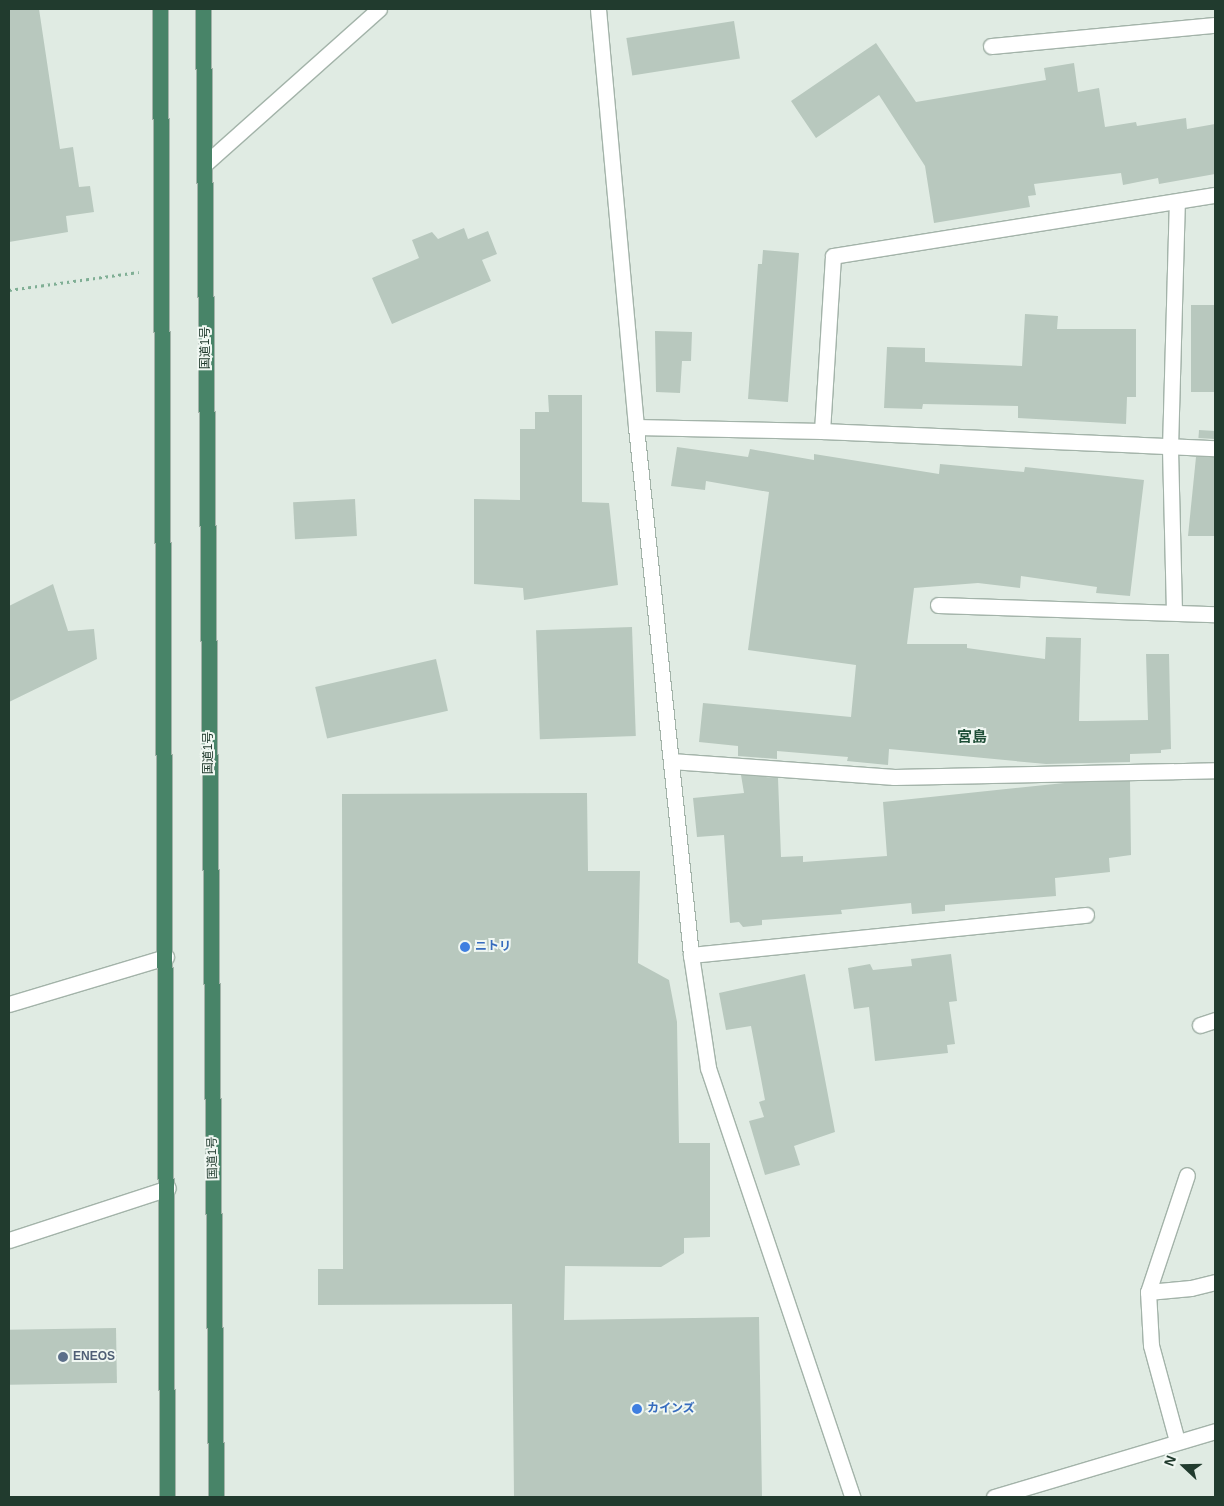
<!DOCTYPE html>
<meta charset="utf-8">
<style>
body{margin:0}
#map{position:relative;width:1224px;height:1506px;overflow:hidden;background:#e0ebe3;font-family:Helvetica,"Noto Sans JP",sans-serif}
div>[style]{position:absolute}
.building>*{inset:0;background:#b8c8be;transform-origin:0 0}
.path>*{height:3px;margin-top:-1.5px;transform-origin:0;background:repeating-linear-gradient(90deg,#80af95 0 2.5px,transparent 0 6.5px)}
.roads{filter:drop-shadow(1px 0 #a3b3a9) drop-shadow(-1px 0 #a3b3a9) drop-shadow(0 1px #a3b3a9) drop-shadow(0 -1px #a3b3a9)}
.minor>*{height:15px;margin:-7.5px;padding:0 7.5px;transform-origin:7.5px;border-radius:7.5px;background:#fff}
.trunk>*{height:15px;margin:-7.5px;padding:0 7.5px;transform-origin:7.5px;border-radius:7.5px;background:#488468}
.dots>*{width:14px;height:14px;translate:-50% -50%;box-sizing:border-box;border:2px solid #f0f7f2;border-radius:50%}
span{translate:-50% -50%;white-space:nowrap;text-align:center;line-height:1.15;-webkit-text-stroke:4px #f0f7f2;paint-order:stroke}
.street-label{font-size:12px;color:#213b2e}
.shop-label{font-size:12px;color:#366cbe;font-weight:700}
.left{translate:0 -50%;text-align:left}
.service-label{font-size:12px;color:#4e5e75;font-weight:700}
.quarter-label{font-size:15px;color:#1d4d36;font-weight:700}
.frame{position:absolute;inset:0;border:10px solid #213b2e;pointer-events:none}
.north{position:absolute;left:1159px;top:1441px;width:50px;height:50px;-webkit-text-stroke:4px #f0f7f2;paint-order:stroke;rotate:291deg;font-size:14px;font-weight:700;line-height:20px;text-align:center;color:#213b2e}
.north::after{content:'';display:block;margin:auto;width:18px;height:22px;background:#213b2e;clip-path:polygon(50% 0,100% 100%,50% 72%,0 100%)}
</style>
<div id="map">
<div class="building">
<i style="clip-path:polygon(9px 9px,39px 9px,60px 149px,73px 147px,79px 187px,90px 186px,94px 212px,66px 216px,68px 232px,9px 242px)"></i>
<i style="left:734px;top:21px;width:38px;height:109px;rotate:81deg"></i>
<i style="clip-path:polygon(876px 43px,916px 102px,1046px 80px,1044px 68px,1074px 63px,1078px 92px,1099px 88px,1105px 127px,1136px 122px,1137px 126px,1186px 118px,1187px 129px,1215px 124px,1215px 174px,1159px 184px,1158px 178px,1123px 185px,1121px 173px,1034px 184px,1036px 195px,1028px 196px,1030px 207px,934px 223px,925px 166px,879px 95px,816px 138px,791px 101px)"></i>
<i style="clip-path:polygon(464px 228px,468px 239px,488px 231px,497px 254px,482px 260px,491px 281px,392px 324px,372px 278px,419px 258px,412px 240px,432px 232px,438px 239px)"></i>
<i style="clip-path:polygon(763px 250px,799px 253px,788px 402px,748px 399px,758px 264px,762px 264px)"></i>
<i style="left:1191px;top:305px;width:24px;height:87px"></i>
<i style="clip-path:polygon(1025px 314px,1058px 316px,1057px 329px,1136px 329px,1136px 397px,1127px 397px,1126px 424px,1018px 418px,1018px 406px,923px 404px,922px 409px,884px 408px,887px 347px,925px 348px,925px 362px,1022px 366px)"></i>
<i style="clip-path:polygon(655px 331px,692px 332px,691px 361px,682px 361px,680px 393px,656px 392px)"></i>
<i style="clip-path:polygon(548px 395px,582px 395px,582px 502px,609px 503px,618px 585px,524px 600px,523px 588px,474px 584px,474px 499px,520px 500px,520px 429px,535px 429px,535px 412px,549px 412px)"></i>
<i style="left:1199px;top:430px;width:16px;height:8px;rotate:4deg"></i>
<i style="clip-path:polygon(677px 447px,748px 457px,750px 449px,814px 460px,814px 454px,939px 474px,940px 464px,1024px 472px,1025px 467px,1144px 480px,1130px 596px,1096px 593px,1097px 587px,1021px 576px,1020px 588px,978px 583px,914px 588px,907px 644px,967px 644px,967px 648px,1045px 659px,1046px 637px,1081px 638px,1079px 721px,1086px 721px,1148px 720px,1146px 654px,1169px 654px,1171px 749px,1161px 750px,1161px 753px,1130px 754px,1130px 762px,1046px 764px,889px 749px,888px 765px,847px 761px,848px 757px,777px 751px,777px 759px,738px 756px,738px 746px,699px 742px,703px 703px,851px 717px,856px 665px,748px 650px,769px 492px,706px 481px,705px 490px,671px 486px)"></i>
<i style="clip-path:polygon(1196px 457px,1215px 457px,1215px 536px,1188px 536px)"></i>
<i style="left:355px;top:499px;width:37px;height:62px;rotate:87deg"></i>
<i style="clip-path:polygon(53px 584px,68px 631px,94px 629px,97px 659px,9px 702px,9px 606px)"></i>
<i style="left:632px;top:627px;width:109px;height:96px;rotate:88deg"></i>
<i style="left:436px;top:659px;width:53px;height:124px;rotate:77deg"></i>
<i style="clip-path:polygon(741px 775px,778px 778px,781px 857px,803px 856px,803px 862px,887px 856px,883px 802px,1074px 782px,1130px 781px,1131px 855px,1109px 858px,1110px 872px,1055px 878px,1056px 896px,945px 905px,945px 911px,912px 914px,911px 903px,841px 910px,842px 914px,762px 920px,762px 925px,743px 927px,739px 922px,730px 923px,724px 835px,697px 837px,693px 798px,744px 793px)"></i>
<i style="clip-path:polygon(587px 793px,588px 871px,640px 871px,638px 963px,669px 980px,677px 1022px,679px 1143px,710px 1143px,710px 1237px,684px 1238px,684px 1253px,661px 1267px,565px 1266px,564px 1320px,759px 1317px,762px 1497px,514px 1497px,512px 1304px,318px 1305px,318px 1269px,343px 1269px,342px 794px)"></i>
<i style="clip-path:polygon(951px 954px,957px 1001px,949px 1002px,955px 1044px,947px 1045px,948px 1053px,875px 1061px,869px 1007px,854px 1009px,848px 968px,870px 964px,873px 970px,912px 966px,911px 959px)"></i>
<i style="clip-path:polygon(805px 974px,835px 1132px,794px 1146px,800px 1165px,765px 1175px,749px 1121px,764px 1117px,759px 1102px,765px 1100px,751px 1026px,726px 1030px,719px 993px)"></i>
<i style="left:116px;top:1328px;width:55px;height:107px;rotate:89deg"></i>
</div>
<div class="path">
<i style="left:9px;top:290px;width:131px;rotate:-7.9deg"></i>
</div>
<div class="roads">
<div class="minor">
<i style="left:598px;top:9px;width:420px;rotate:84.8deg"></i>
<i style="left:636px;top:427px;width:531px;rotate:84.05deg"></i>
<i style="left:691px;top:955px;width:114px;rotate:81.4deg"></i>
<i style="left:708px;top:1068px;width:453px;rotate:71.4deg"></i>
<i style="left:991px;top:46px;width:225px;rotate:-5.4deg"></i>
<i style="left:205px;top:164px;width:233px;rotate:-41.7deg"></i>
<i style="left:636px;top:427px;width:186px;rotate:1.2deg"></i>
<i style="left:822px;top:431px;width:393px;rotate:2.5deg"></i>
<i style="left:822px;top:431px;width:175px;rotate:-86.4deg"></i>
<i style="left:833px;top:256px;width:387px;rotate:-9.1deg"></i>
<i style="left:938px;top:605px;width:277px;rotate:1.9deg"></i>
<i style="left:1174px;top:612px;width:164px;rotate:-91.4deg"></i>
<i style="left:1170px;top:448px;width:245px;rotate:-88.4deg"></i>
<i style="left:671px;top:761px;width:224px;rotate:4.1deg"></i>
<i style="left:894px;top:777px;width:321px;rotate:-1.2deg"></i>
<i style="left:691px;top:955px;width:397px;rotate:-5.8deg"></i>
<i style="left:9px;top:1004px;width:164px;rotate:-16.7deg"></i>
<i style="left:1200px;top:1025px;width:16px;rotate:-18deg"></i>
<i style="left:9px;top:1240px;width:167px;rotate:-18.1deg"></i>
<i style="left:1148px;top:1292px;width:43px;rotate:-5.3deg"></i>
<i style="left:1191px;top:1288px;width:25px;rotate:-14deg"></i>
<i style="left:1177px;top:1441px;width:99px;rotate:-105.2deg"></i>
<i style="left:1151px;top:1345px;width:53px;rotate:-93.2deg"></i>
<i style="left:1148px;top:1292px;width:123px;rotate:-71.6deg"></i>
<i style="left:994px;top:1497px;width:231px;rotate:-16.6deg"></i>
</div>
<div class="trunk">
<i style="left:160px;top:9px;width:1488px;rotate:89.73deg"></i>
<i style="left:203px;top:9px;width:1488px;rotate:89.5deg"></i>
</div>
</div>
<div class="dots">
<i style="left:465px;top:947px;background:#3f7fe0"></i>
<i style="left:63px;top:1357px;background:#5c6f8a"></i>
<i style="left:637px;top:1409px;background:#3f7fe0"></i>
</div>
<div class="street-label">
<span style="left:206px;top:348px;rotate:-90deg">国道1号</span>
<span style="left:209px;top:753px;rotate:-90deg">国道1号</span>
<span style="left:213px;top:1158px;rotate:-91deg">国道1号</span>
</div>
<div class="shop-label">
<span class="left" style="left:475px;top:947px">ニトリ</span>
<span class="left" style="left:647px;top:1409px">カインズ</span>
</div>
<div class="service-label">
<span class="left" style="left:73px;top:1357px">ENEOS</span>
</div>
<div class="quarter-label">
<span style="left:972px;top:737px">宮島</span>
</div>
<div class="frame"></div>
<div class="north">N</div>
</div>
